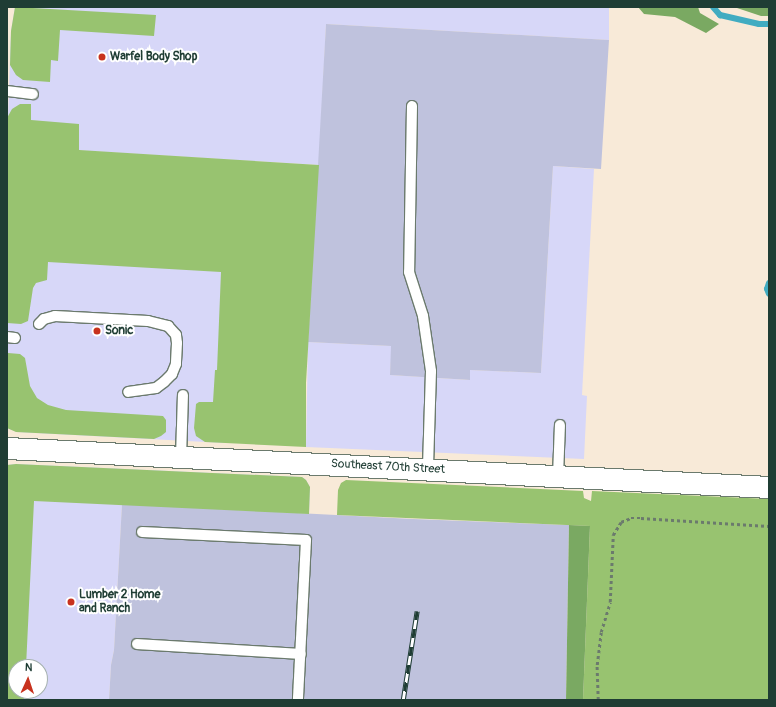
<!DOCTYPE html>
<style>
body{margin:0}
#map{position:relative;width:776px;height:707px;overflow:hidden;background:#f8ead8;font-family:Pangolin,sans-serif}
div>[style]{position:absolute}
.built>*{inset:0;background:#d7d7f8}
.industrial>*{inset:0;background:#bfc2dd}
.green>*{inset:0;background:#98c370}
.forest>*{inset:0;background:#7aa962}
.stream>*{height:6px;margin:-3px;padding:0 3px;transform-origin:3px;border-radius:3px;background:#41acc1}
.path>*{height:2.5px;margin-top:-1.25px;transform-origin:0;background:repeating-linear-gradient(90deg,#6b7a6d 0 3px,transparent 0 6px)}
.roads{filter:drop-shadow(1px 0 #6b7a6d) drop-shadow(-1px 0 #6b7a6d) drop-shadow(0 1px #6b7a6d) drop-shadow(0 -1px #6b7a6d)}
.lane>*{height:10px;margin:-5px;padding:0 5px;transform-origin:5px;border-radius:5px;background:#fff}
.street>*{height:21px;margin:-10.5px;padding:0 10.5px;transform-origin:10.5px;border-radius:10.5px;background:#fff}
.rail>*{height:4.5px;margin-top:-2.25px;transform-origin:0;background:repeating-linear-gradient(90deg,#fff 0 9px,#1f3d34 0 18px);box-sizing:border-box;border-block:1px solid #1f3d34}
.dots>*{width:11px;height:11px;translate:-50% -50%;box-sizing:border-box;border:2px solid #fff;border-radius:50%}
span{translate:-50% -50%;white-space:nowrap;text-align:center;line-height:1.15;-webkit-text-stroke:4px #fff;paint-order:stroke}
.poi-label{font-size:12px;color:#1f3d34;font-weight:700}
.left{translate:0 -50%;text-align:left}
.street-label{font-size:12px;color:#1f3d34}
.frame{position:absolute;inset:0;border:8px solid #1f3d34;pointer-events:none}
.north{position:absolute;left:8px;top:659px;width:40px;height:40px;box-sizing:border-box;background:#fff;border:1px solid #a5b1ae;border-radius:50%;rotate:3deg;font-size:11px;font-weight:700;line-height:16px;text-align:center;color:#1f3d34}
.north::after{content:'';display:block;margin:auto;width:14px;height:18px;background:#c8321e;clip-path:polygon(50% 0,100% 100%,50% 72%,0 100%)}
</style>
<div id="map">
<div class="built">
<i style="clip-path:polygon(15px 7px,609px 7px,609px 40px,326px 24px,319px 165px,7px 146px,11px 31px)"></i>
<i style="clip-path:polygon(553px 166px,594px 169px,582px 395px,587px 396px,584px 459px,306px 447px,308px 342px,392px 346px,390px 375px,469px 380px,470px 370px,541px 373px)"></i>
<i style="clip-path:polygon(7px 256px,232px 267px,225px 443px,17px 432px,7px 428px)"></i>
<i style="clip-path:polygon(evenodd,16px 464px,302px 477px,306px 480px,310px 487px,309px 514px,122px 504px,114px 650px,111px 665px,109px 700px,7px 700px,7px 465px,16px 464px,16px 667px,40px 667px,40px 691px,16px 691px,16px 667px)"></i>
</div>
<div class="industrial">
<i style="clip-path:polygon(326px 24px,609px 40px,601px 169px,553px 166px,541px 373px,470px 370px,470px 380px,390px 375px,391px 346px,308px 342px)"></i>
<i style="clip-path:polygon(122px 504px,413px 519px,569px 525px,566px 700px,109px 700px,111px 665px,114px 650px)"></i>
</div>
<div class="green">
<i style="clip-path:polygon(15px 7px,156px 15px,154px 36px,60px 30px,58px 61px,51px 60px,50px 82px,23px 80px,16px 75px,10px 65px,11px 31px)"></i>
<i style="clip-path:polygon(20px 104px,31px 104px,31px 120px,79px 124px,79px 150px,319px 165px,306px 383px,306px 447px,205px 442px,196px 436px,194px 428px,196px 404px,199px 402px,213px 402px,215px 370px,217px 370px,221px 272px,48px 262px,47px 280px,36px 283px,33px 288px,28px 321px,21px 324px,7px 323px,7px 118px,12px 109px)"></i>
<i style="clip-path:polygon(8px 353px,20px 354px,25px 358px,30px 386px,37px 398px,48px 405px,66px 410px,163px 416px,166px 420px,166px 432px,161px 436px,154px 439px,16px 432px,7px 428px)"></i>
<i style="clip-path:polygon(16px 464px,302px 477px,306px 480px,310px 487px,309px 514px,34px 501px,26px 667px,16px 667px,16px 691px,25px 691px,24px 700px,7px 700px,7px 465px)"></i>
<i style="clip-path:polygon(346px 480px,583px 491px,584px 498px,591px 501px,592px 491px,769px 499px,769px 700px,583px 700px,590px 526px,337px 515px,338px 490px,341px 483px)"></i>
</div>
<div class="forest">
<i style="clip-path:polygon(638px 7px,698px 7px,700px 13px,719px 24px,706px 33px,675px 17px,644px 14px)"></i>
<i style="clip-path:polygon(734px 7px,769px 7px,769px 16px,761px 16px)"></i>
<i style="clip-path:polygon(569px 525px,590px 526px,583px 700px,566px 700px)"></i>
</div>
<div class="stream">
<i style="left:713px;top:7px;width:11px;rotate:49deg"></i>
<i style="left:720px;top:15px;width:40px;rotate:13deg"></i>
<i style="left:759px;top:24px;width:10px"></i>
<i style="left:769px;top:283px;width:6px;rotate:108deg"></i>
<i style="left:767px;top:289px;width:5px;rotate:68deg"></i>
</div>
<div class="path">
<i style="left:598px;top:700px;width:35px;rotate:-92deg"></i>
<i style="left:597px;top:665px;width:33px;rotate:-83deg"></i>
<i style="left:601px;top:632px;width:31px;rotate:-73deg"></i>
<i style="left:610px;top:602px;width:67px;rotate:-87.4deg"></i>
<i style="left:613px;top:535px;width:15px;rotate:-58deg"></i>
<i style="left:621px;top:522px;width:11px;rotate:-22deg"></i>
<i style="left:631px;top:518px;width:10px"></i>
<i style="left:641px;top:518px;width:128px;rotate:3.6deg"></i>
</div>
<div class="roads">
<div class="lane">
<i style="left:7px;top:91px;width:26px;rotate:7deg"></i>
<i style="left:412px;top:106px;width:166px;rotate:91deg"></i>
<i style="left:409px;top:272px;width:46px;rotate:72.3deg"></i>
<i style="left:423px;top:316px;width:56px;rotate:81.7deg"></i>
<i style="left:431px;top:371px;width:98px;rotate:91.8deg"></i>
<i style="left:39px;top:324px;width:7px;rotate:-45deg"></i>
<i style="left:44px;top:319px;width:11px;rotate:-15deg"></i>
<i style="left:55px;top:316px;width:93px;rotate:3.1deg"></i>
<i style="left:148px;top:321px;width:21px;rotate:14deg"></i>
<i style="left:168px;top:326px;width:12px;rotate:48deg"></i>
<i style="left:176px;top:335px;width:8px;rotate:83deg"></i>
<i style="left:177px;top:343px;width:21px;rotate:93deg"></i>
<i style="left:176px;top:364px;width:11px;rotate:112deg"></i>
<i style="left:172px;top:374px;width:11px;rotate:135deg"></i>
<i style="left:164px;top:382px;width:10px;rotate:143deg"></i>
<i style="left:156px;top:388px;width:28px;rotate:172deg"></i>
<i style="left:7px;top:337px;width:8px;rotate:7deg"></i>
<i style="left:181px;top:457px;width:62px;rotate:-88.2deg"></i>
<i style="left:558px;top:476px;width:51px;rotate:-87.8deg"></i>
<i style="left:142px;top:532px;width:164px;rotate:2.8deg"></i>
<i style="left:306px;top:540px;width:160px;rotate:92.9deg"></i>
<i style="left:137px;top:644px;width:164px;rotate:3.5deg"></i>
</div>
<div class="street">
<i style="left:7px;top:448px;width:763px;rotate:2.93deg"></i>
</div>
</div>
<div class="rail">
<i style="left:403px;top:700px;width:90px;rotate:-81.1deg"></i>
</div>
<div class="dots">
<i style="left:102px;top:57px;background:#c8321e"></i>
<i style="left:97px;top:331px;background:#c8321e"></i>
<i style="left:71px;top:602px;background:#c8321e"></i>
</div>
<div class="poi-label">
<span class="left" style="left:110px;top:57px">Warfel Body Shop</span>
<span class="left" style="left:105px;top:331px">Sonic</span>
<span class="left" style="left:79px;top:602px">Lumber 2 Home<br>and Ranch</span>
</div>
<div class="street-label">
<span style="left:388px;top:467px;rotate:3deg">Southeast 70th Street</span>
</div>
<div class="frame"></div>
<div class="north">N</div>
</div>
